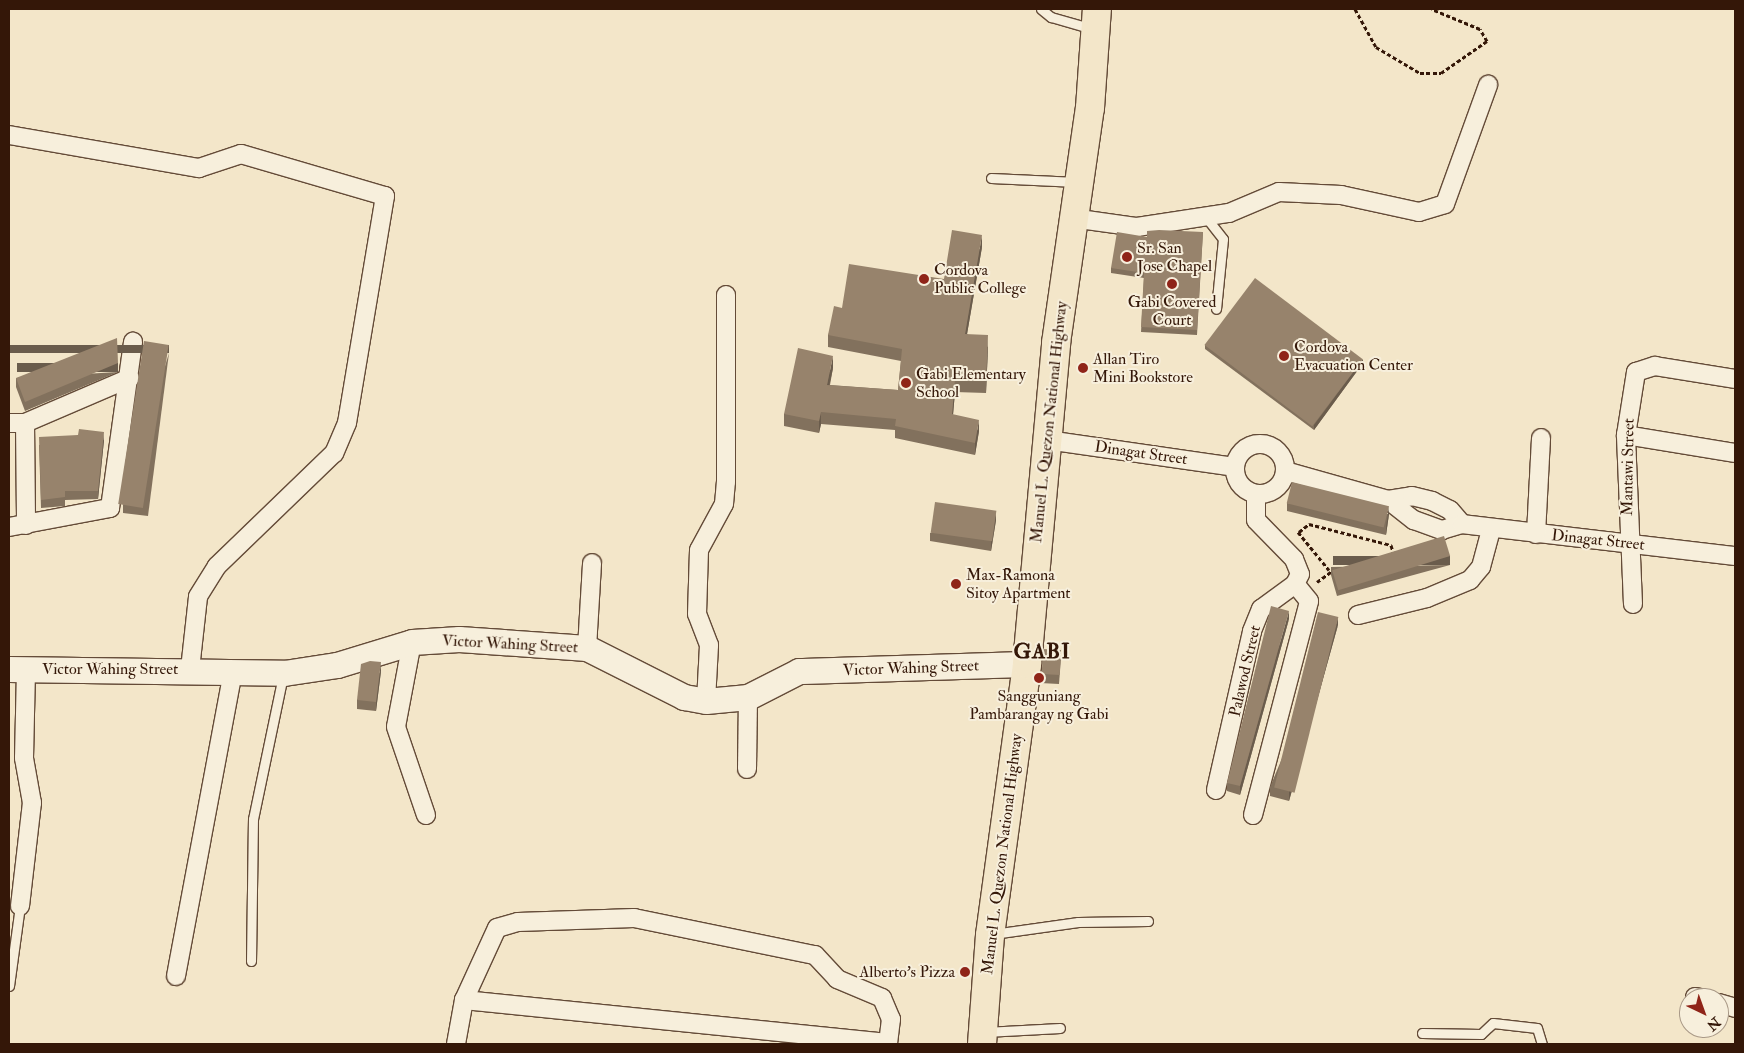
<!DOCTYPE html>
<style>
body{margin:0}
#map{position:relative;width:1744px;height:1053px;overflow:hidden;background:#f3e6c9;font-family:"IM FELL Double Pica",serif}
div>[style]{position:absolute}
.path>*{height:3px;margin-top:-1.5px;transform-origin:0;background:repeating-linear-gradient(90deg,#341708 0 4px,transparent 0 6.5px)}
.roads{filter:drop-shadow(1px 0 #644b38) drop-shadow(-1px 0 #644b38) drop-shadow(0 1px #644b38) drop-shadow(0 -1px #644b38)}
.lane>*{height:9px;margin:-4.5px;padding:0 4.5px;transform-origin:4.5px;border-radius:4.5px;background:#f7efdc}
.street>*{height:18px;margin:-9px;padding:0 9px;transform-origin:9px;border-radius:9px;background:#f7efdc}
.street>.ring{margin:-9px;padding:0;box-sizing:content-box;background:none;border:18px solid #f7efdc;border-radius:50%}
.secondary>*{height:25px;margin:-12.5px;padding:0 12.5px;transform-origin:12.5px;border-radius:12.5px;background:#f7efdc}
.primary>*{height:28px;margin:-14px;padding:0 14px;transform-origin:14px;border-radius:14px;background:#f3e6c9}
.wall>*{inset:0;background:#82715d}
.shaded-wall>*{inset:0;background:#6a5c4c;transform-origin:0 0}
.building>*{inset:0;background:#97836c;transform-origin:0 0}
.dots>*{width:14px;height:14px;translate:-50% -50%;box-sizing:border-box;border:2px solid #f7efdc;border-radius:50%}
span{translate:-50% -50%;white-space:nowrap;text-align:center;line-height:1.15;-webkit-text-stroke:4px #f7efdc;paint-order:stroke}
.poi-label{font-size:16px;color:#341708}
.left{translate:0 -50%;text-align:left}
.right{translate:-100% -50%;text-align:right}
.street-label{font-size:16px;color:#341708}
.district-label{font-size:21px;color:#341708;font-weight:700;letter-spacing:1px}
.frame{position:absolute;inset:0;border:10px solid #341708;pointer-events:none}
.north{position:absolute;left:1679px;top:988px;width:50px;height:50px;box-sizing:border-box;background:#f7efdc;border:1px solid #a99987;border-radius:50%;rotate:138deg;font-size:14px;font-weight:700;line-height:20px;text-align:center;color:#341708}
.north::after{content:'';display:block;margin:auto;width:18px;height:22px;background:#8f2418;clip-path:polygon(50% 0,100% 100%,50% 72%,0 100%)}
</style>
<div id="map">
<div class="path">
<i style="left:1355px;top:9px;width:43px;rotate:61.1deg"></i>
<i style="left:1376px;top:47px;width:51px;rotate:30.6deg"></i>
<i style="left:1420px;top:73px;width:21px"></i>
<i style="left:1441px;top:73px;width:56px;rotate:-34.8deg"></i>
<i style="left:1487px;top:41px;width:14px;rotate:-120deg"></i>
<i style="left:1480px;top:29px;width:52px;rotate:-157.4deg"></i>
<i style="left:1298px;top:532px;width:49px;rotate:50.8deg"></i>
<i style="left:1299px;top:532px;width:13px;rotate:-39deg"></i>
<i style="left:1309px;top:524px;width:85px;rotate:14.4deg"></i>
<i style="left:1391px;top:545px;width:7px;rotate:74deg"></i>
<i style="left:1317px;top:582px;width:22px;rotate:-36deg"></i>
</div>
<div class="roads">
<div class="lane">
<i style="left:1041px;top:9px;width:13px;rotate:39deg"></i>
<i style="left:1051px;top:17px;width:44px;rotate:15.9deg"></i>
<i style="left:991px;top:178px;width:86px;rotate:2.7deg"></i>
<i style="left:1205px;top:216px;width:29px;rotate:52deg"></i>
<i style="left:1223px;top:239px;width:70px;rotate:95.7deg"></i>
<i style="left:993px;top:934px;width:86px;rotate:-8deg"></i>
<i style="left:1078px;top:922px;width:70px;rotate:-0.8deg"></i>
<i style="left:251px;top:961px;width:142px;rotate:-89.2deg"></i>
<i style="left:253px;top:819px;width:146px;rotate:-78.2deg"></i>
<i style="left:9px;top:986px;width:81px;rotate:-82.2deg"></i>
<i style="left:985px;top:1032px;width:75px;rotate:-3.1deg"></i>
<i style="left:1422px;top:1033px;width:59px;rotate:1deg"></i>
<i style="left:1481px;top:1034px;width:16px;rotate:-43deg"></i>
<i style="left:1493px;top:1023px;width:44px;rotate:6.5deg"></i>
<i style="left:1537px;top:1028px;width:17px;rotate:73deg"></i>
</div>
<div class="street">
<i style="left:9px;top:135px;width:193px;rotate:9.9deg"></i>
<i style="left:199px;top:168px;width:44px;rotate:-18.4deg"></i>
<i style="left:241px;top:154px;width:150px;rotate:16.3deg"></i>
<i style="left:385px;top:196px;width:230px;rotate:99.5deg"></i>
<i style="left:347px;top:423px;width:33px;rotate:113deg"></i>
<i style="left:334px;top:453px;width:163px;rotate:136deg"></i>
<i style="left:217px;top:566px;width:36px;rotate:122deg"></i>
<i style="left:198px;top:597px;width:72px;rotate:96.3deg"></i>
<i style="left:1072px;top:218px;width:66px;rotate:7.9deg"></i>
<i style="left:1137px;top:227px;width:93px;rotate:-8.7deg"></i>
<i style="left:1229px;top:213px;width:54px;rotate:-22.8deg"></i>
<i style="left:1279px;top:192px;width:62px;rotate:2.8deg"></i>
<i style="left:1341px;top:195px;width:80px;rotate:12.3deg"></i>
<i style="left:1419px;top:212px;width:27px;rotate:-17deg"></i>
<i style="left:1445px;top:204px;width:127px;rotate:-70.1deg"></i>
<i style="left:9px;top:423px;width:16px"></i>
<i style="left:25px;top:423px;width:114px;rotate:-23.2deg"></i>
<i style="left:25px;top:423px;width:102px;rotate:89.4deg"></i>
<i style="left:1626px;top:435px;width:110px;rotate:9.4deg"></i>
<i style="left:1047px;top:440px;width:189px;rotate:8.2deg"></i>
<i class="ring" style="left:1235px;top:444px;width:32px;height:32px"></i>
<i style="left:1285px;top:471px;width:107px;rotate:15.7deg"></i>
<i style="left:1388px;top:500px;width:24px;rotate:-9deg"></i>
<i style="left:1412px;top:496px;width:21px;rotate:14deg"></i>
<i style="left:1432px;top:501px;width:20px;rotate:27deg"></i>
<i style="left:1450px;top:510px;width:18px;rotate:49deg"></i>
<i style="left:1388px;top:500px;width:33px;rotate:38deg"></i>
<i style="left:1414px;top:520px;width:30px;rotate:20deg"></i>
<i style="left:1442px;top:530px;width:21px;rotate:-17deg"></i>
<i style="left:1462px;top:524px;width:275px;rotate:6.7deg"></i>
<i style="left:9px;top:527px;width:103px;rotate:-10.7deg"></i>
<i style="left:110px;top:508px;width:168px;rotate:-82.1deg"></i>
<i style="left:1536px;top:534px;width:96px;rotate:-87deg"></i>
<i style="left:1633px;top:604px;width:169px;rotate:-92.4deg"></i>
<i style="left:1626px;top:435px;width:64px;rotate:-81deg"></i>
<i style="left:1636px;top:372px;width:20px;rotate:-18deg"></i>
<i style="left:1655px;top:366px;width:81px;rotate:9.2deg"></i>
<i style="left:1358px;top:615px;width:71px;rotate:-13.8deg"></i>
<i style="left:1427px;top:598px;width:47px;rotate:-22.7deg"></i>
<i style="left:1470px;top:580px;width:17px;rotate:-50deg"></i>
<i style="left:1481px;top:567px;width:39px;rotate:-75deg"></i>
<i style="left:412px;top:642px;width:86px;rotate:100.7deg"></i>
<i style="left:396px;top:727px;width:93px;rotate:71.2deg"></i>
<i style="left:587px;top:648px;width:85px;rotate:-86.6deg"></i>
<i style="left:706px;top:701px;width:56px;rotate:-86.9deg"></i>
<i style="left:709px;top:645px;width:33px;rotate:-111deg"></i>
<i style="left:697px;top:614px;width:64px;rotate:-88.2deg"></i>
<i style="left:699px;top:550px;width:52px;rotate:-61.5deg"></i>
<i style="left:724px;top:504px;width:22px;rotate:-85deg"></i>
<i style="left:726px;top:482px;width:187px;rotate:-90deg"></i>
<i style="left:747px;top:769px;width:72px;rotate:-89.2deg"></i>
<i style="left:1216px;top:790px;width:163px;rotate:-77.2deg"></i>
<i style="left:1252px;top:631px;width:24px;rotate:-68deg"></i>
<i style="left:1261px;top:609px;width:42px;rotate:-36.3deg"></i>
<i style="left:1295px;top:584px;width:11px;rotate:-63deg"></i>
<i style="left:1300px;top:574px;width:16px;rotate:-112deg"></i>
<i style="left:1294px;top:559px;width:54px;rotate:-134.3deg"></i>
<i style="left:1256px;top:520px;width:26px;rotate:-90deg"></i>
<i style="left:1253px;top:815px;width:221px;rotate:-75.3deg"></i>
<i style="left:1309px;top:601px;width:22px;rotate:-129deg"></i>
<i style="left:20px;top:906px;width:104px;rotate:-83.4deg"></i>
<i style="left:32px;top:803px;width:46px;rotate:-100.1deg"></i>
<i style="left:24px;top:758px;width:90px;rotate:-88.7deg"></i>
<i style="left:176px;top:976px;width:310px;rotate:-79.4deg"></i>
<i style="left:1695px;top:997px;width:5px;rotate:11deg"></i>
<i style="left:464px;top:1000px;width:426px;rotate:5.8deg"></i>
<i style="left:1719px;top:1003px;width:17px;rotate:17deg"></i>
<i style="left:456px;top:1044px;width:45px;rotate:-79.7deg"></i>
<i style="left:464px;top:1000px;width:79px;rotate:-65.4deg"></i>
<i style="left:497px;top:928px;width:22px;rotate:-16deg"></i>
<i style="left:518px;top:922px;width:116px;rotate:-2deg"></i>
<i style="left:634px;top:918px;width:185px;rotate:11.6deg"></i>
<i style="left:815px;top:955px;width:33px;rotate:47deg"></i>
<i style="left:837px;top:979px;width:49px;rotate:22.9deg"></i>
<i style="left:882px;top:998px;width:23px;rotate:67deg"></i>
<i style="left:891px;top:1019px;width:25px;rotate:97deg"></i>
</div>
<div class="secondary">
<i style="left:9px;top:669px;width:275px;rotate:0.8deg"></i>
<i style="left:284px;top:673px;width:54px;rotate:-8.6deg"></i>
<i style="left:337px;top:665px;width:78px;rotate:-17deg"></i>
<i style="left:412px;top:642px;width:47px;rotate:-3.7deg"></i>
<i style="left:459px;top:639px;width:128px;rotate:4deg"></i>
<i style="left:587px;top:648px;width:109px;rotate:26.8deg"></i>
<i style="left:684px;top:697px;width:22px;rotate:10deg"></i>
<i style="left:706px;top:701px;width:42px;rotate:-5.4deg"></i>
<i style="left:748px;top:697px;width:57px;rotate:-27deg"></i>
<i style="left:799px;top:671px;width:228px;rotate:-1.8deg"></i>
</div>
<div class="primary">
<i style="left:982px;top:1044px;width:109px;rotate:-85.8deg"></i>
<i style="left:990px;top:935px;width:274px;rotate:-82.2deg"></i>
<i style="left:1027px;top:664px;width:322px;rotate:-84.8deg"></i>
<i style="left:1056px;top:343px;width:237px;rotate:-81.8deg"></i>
<i style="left:1090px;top:108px;width:99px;rotate:-86deg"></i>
</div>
</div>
<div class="wall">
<i style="clip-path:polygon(1203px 232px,1197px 335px,1141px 332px,1144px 278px,1111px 273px,1111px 268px,1147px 237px)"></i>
<i style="clip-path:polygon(982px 247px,967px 334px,988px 347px,986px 393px,955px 392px,953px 415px,979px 431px,975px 455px,895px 438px,895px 430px,821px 424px,819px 433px,784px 426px,784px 414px,833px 368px,830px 385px,898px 390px,901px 361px,828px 347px,828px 335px,842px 308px,944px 279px)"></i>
<i style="clip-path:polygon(1205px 345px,1363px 363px,1314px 430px,1205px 349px)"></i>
<i style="clip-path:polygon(169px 353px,148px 516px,123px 513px,123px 505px)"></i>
<i style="clip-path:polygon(118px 372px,25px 411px,16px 387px,16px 378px)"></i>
<i style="clip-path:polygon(104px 440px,98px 499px,65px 500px,65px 506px,41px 508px,39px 445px)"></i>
<i style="clip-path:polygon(1287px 503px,1389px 514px,1386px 535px,1287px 511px)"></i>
<i style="clip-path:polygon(996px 520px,991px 551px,930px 541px,930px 533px)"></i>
<i style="clip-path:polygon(1450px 565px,1337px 596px,1331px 575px,1331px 567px)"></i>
<i style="clip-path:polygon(1289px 619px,1240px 795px,1227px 791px,1227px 783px)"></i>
<i style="clip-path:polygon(1338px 625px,1289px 801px,1270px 796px,1270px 787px)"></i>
<i style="clip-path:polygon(1061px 658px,1059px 684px,1040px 683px,1040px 674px)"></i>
<i style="clip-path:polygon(381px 671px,376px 711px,357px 709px,357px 700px)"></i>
</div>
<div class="shaded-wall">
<i style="clip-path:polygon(982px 235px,982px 247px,965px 346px,965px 334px)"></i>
<i style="clip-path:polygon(988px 335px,988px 347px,986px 393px,986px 381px)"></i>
<i style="left:169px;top:345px;width:8px;height:164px;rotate:90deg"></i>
<i style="clip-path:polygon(833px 356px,833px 368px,827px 396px,827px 385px)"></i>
<i style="clip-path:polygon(1363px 359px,1363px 363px,1314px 430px,1314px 425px)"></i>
<i style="left:118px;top:363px;width:9px;height:101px;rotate:90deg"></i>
<i style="clip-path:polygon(955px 380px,955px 392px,952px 426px,952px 414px)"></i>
<i style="clip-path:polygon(821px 412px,821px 424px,819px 433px,819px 421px)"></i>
<i style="clip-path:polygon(979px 420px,979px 431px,975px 455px,975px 443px)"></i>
<i style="clip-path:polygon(104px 432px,104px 440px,98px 499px,98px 491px)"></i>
<i style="clip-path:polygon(1389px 506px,1389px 514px,1386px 535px,1386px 527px)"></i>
<i style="clip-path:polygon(10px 507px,10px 516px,9px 517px,9px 508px)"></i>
<i style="clip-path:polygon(996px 511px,996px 520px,991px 551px,991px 542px)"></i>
<i style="left:1450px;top:556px;width:9px;height:117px;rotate:90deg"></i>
<i style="clip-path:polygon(1289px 611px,1289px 619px,1240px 795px,1240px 786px)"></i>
<i style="clip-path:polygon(1338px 617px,1338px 625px,1289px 801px,1289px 792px)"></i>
<i style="clip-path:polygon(381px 662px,381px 671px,376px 711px,376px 702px)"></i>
</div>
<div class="building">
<i style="clip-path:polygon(952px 230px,982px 235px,965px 334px,988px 335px,986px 381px,955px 380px,952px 414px,979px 420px,975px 443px,895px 426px,896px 419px,821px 412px,819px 421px,784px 414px,798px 348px,833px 356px,827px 385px,898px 390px,902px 349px,828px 335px,834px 306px,842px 308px,849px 264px,944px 279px)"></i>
<i style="clip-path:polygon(1159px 230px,1203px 232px,1197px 330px,1141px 327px,1144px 273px,1111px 268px,1117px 232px,1147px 237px,1147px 231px)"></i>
<i style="left:1255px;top:278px;width:135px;height:84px;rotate:37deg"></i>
<i style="clip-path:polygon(117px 338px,118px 363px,25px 402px,16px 378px)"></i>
<i style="left:144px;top:341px;width:25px;height:165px;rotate:9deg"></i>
<i style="clip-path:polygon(79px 429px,104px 432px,98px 491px,65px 491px,65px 497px,41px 500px,39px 437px,78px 435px)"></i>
<i style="clip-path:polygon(9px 461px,10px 507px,9px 508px)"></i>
<i style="left:1292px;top:482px;width:100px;height:22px;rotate:14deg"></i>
<i style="left:935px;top:502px;width:62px;height:31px;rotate:8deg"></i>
<i style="left:1444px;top:536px;width:21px;height:117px;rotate:73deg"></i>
<i style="clip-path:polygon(1271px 606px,1289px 611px,1240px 786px,1227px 783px)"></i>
<i style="left:1318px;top:612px;width:21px;height:181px;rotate:14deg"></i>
<i style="left:1043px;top:649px;width:18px;height:25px;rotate:3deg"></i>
<i style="clip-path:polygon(370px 661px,381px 662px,376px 702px,357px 700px,361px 664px)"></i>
</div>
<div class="dots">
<i style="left:1127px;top:257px;background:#8f2418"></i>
<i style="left:924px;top:279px;background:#8f2418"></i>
<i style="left:1172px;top:284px;background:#8f2418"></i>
<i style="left:1284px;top:356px;background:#8f2418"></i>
<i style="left:1083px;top:368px;background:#8f2418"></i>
<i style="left:906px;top:383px;background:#8f2418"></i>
<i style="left:956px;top:584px;background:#8f2418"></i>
<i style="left:1039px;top:678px;background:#8f2418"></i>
<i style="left:965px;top:972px;background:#8f2418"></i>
</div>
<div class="poi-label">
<span class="left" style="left:1137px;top:257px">Sr. San<br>Jose Chapel</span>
<span class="left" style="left:934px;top:279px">Cordova<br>Public College</span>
<span style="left:1172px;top:311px">Gabi Covered<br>Court</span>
<span class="left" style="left:1294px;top:356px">Cordova<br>Evacuation Center</span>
<span class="left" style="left:1093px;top:368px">Allan Tiro<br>Mini Bookstore</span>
<span class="left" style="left:916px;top:383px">Gabi Elementary<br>School</span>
<span class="left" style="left:966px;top:584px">Max-Ramona<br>Sitoy Apartment</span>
<span style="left:1039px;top:705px">Sangguniang<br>Pambarangay ng Gabi</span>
<span class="right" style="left:955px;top:972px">Alberto's Pizza</span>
</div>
<div class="street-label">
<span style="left:1049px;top:422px;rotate:-84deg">Manuel L. Quezon National Highway</span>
<span style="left:1141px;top:453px;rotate:8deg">Dinagat Street</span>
<span style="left:1628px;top:467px;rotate:-89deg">Mantawi Street</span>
<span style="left:1598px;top:540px;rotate:6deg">Dinagat Street</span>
<span style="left:510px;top:644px;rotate:3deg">Victor Wahing Street</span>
<span style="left:911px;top:668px;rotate:-2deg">Victor Wahing Street</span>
<span style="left:110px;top:669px">Victor Wahing Street</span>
<span style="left:1245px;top:671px;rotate:-77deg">Palawod Street</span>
<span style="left:1002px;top:854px;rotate:-83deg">Manuel L. Quezon National Highway</span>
</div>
<div class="district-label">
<span style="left:1042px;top:652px">GABI</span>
</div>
<div class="frame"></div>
<div class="north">N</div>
</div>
